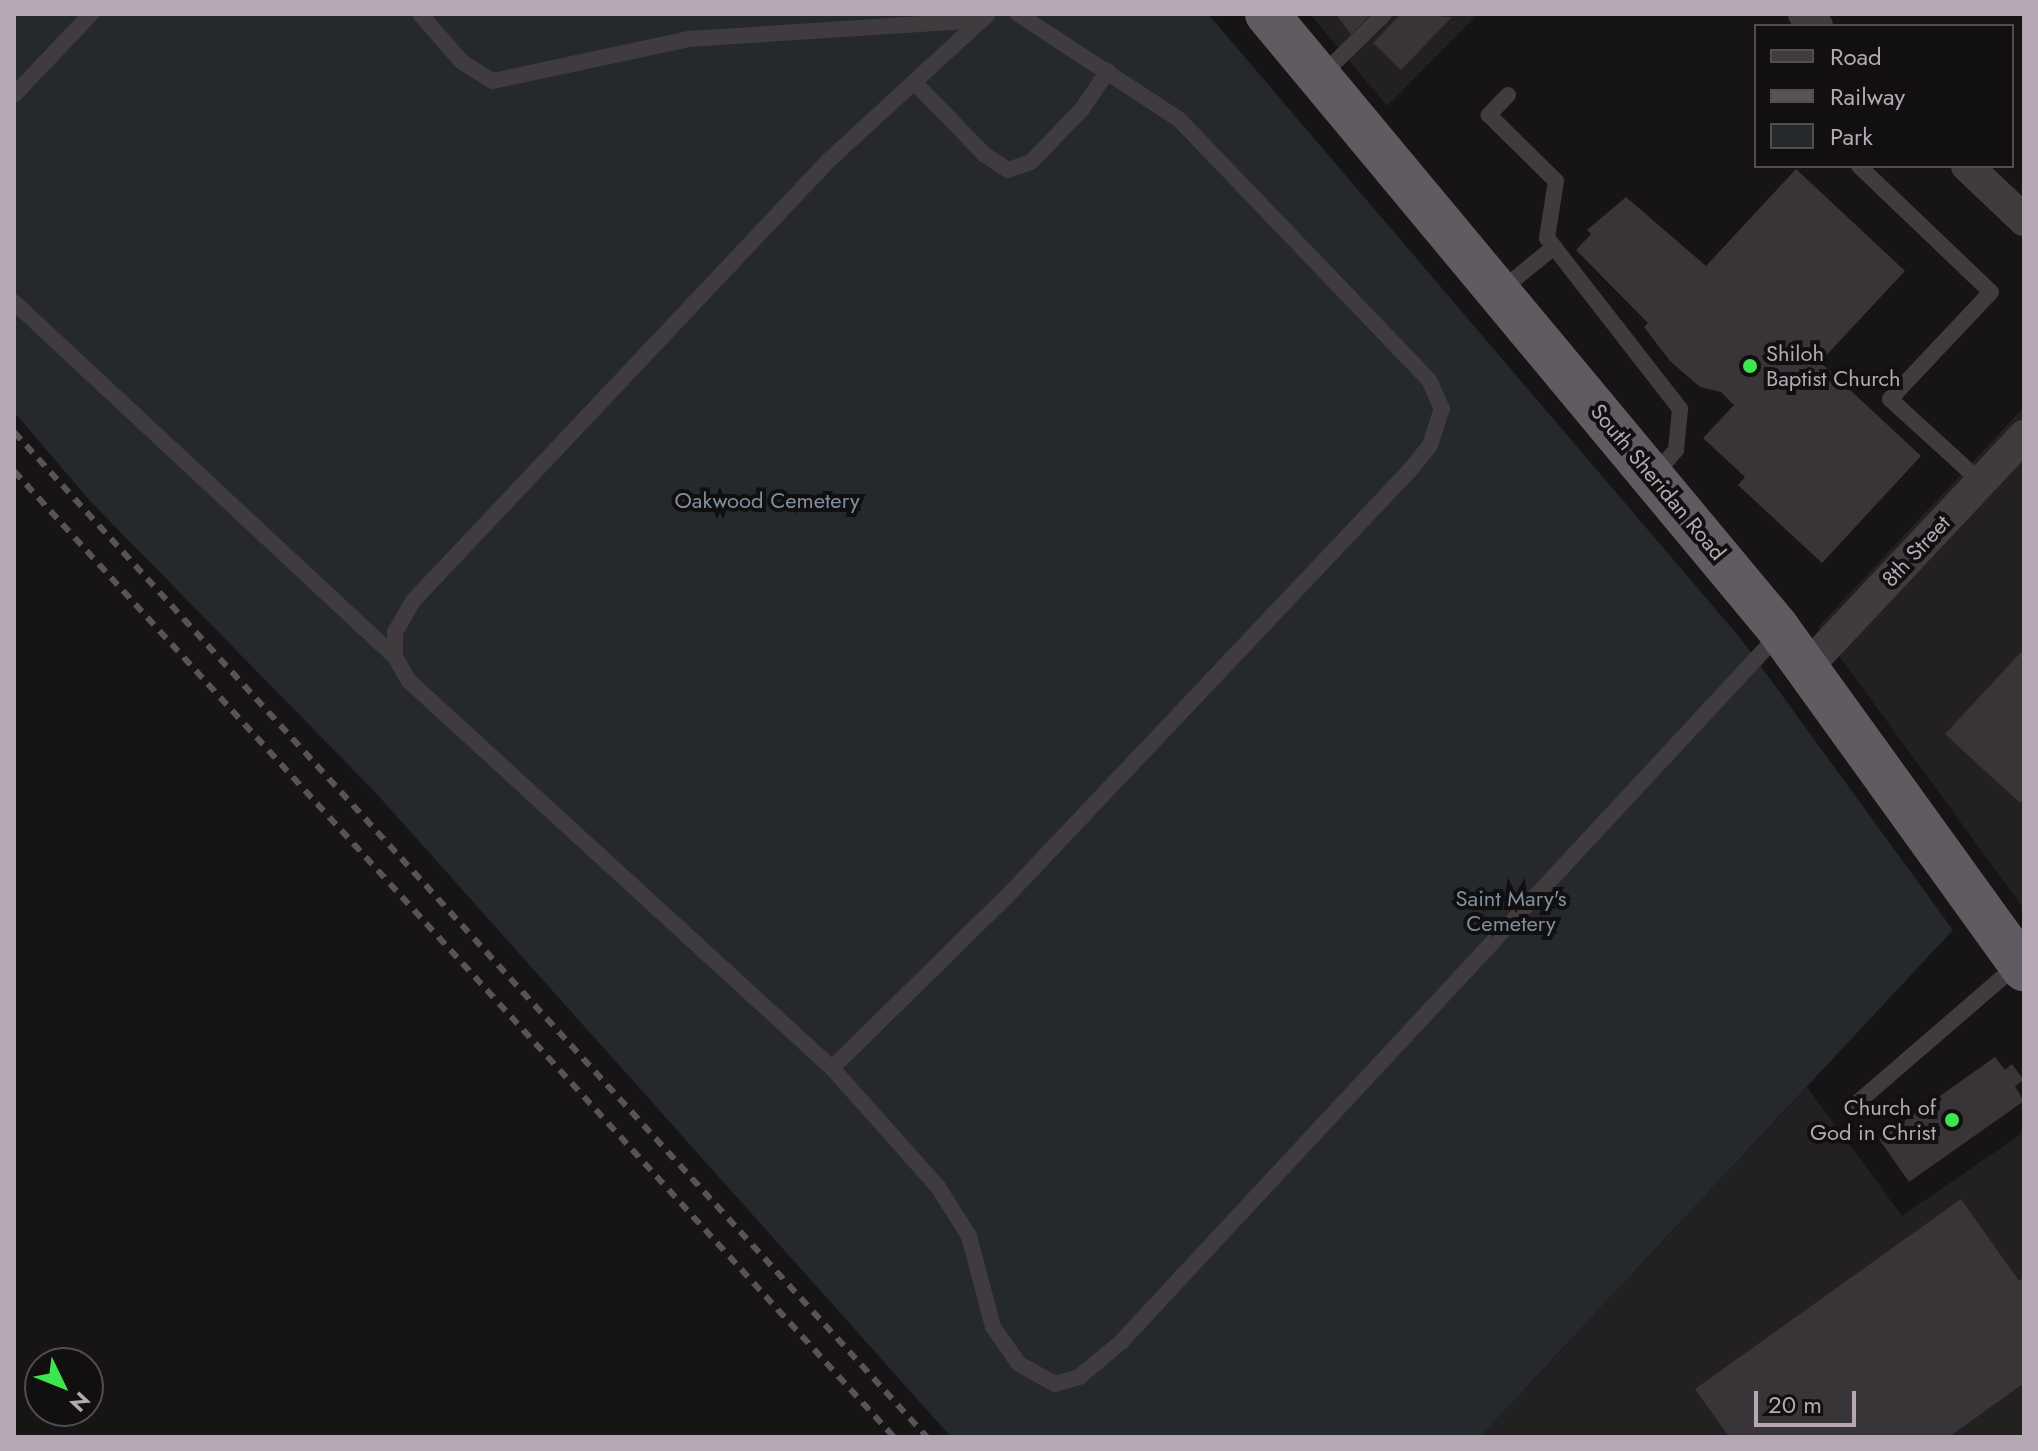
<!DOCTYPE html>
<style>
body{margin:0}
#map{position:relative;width:2038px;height:1451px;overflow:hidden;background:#161415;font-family:Jost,sans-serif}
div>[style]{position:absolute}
.built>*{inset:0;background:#232022}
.green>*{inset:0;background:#25282d}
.building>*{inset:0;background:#383437}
.service>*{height:16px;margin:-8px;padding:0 8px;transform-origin:8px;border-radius:8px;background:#403b3e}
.minor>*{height:32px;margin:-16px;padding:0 16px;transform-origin:16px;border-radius:16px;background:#403b3e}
.trunk>*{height:44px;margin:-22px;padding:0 22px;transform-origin:22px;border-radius:22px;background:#625a61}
.rail>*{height:6px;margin-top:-3px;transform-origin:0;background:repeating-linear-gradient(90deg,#595258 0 10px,transparent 0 18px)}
.dots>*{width:22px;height:22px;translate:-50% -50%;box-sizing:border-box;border:4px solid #110f10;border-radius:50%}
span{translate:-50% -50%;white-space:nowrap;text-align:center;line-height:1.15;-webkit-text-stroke:8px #110f10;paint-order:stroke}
.poi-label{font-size:22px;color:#b5a7b3}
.left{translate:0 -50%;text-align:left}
.right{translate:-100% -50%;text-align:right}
.street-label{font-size:22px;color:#b5a7b3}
.park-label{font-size:22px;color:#7f8f9f}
.frame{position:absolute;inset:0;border:16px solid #b5a7b3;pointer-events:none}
.legend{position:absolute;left:1754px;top:24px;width:260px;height:144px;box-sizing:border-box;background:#110f10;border:2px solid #534c51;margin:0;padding:10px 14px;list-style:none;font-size:24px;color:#b5a7b3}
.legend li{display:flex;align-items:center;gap:16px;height:40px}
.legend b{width:40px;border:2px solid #534c51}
.north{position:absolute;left:24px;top:1347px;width:80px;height:80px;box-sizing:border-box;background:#110f10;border:2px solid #534c51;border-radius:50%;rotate:133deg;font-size:22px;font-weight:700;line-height:32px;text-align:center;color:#b5a7b3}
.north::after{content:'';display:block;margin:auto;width:28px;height:36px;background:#3de54e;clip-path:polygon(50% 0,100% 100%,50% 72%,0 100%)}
.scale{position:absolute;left:1754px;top:1391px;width:102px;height:36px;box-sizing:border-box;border:4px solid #b5a7b3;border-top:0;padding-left:10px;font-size:24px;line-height:28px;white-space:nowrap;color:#b5a7b3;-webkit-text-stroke:6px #110f10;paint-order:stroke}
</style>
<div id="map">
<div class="built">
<i style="clip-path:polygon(1310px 14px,1478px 14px,1387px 106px)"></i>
<i style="clip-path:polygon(2024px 407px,2024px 909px,1818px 627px)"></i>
<i style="clip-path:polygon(1807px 1087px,1902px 1216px,2024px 1132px,2024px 1437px,1480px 1437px)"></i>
</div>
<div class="green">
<i style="clip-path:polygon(14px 14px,1208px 14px,1741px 639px,1953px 930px,1480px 1437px,951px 1437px,375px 792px,90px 501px,14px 412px)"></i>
</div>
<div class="building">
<i style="clip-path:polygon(1336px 14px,1371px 14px,1351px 35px)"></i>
<i style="clip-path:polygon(1401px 14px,1452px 17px,1401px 70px,1373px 43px)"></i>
<i style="clip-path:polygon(1796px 169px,1905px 271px,1820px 362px,1921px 456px,1822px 563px,1738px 485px,1745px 477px,1703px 438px,1734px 405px,1721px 392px,1700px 387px,1670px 361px,1644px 327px,1648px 323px,1576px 250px,1591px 234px,1587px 230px,1626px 197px,1706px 266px)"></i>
<i style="clip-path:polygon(2024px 649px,2024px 799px,2020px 803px,1945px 734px)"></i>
<i style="clip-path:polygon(1995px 1057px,2005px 1070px,2012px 1064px,2024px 1080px,2015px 1086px,2024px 1101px,1909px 1182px,1879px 1139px)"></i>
<i style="clip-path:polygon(1961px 1199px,2019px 1281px,2024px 1278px,2024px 1383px,1949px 1437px,1729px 1437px,1695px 1389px)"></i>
</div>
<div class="service">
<i style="left:420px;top:14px;width:64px;rotate:48.8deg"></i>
<i style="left:462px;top:62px;width:36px;rotate:32deg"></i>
<i style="left:493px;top:81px;width:200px;rotate:-12.1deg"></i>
<i style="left:689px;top:39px;width:294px;rotate:-3.7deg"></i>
<i style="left:988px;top:14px;width:216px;rotate:137.4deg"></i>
<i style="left:829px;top:160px;width:606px;rotate:133.33deg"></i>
<i style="left:413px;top:601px;width:36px;rotate:120deg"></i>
<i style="left:395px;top:632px;width:25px;rotate:90deg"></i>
<i style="left:395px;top:657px;width:28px;rotate:60deg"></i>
<i style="left:409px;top:681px;width:573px;rotate:42.46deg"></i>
<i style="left:832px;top:1068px;width:159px;rotate:48.3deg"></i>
<i style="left:938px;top:1187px;width:58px;rotate:57.7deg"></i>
<i style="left:969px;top:1236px;width:94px;rotate:75.2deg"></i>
<i style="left:993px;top:1327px;width:45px;rotate:54.9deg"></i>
<i style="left:1019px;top:1364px;width:41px;rotate:29.1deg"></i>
<i style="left:1055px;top:1384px;width:25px;rotate:-16deg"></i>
<i style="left:1079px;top:1377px;width:55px;rotate:-39.8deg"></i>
<i style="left:1121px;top:1342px;width:968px;rotate:-47.09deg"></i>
<i style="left:1322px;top:75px;width:87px;rotate:-44.5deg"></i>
<i style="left:916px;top:84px;width:99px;rotate:45.8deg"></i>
<i style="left:985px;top:155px;width:27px;rotate:33deg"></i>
<i style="left:1008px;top:170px;width:24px;rotate:-19deg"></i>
<i style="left:1031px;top:162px;width:74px;rotate:-46.1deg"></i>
<i style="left:1082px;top:109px;width:46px;rotate:-55.6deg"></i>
<i style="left:14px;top:95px;width:112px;rotate:-46.5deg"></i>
<i style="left:1508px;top:95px;width:28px;rotate:134deg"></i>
<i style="left:1489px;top:115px;width:94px;rotate:44.6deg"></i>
<i style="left:1556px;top:181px;width:58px;rotate:99deg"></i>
<i style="left:1547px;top:238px;width:217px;rotate:52.1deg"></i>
<i style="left:1680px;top:409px;width:41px;rotate:95.6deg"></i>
<i style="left:1676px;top:450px;width:33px;rotate:131deg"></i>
<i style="left:1859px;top:166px;width:182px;rotate:43.7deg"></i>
<i style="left:1991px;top:292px;width:147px;rotate:133.3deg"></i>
<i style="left:1890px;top:399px;width:123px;rotate:42.4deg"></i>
<i style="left:1500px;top:291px;width:70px;rotate:-39.2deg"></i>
<i style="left:14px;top:302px;width:521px;rotate:42.98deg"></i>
<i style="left:832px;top:1068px;width:251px;rotate:-44.5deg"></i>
<i style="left:1011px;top:892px;width:581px;rotate:-46.6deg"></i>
<i style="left:1410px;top:470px;width:32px;rotate:-51deg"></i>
<i style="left:1430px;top:445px;width:38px;rotate:-72deg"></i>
<i style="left:1442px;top:409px;width:32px;rotate:-114deg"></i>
<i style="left:1429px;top:380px;width:360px;rotate:-133.8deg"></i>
<i style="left:1180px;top:120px;width:194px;rotate:-146.8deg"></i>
<i style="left:1857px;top:1103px;width:213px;rotate:-40.8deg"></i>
</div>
<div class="minor">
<i style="left:1804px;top:14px;width:18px;rotate:43deg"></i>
<i style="left:1967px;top:166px;width:79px;rotate:43.5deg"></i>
<i style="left:1808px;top:666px;width:316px;rotate:-46.8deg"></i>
</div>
<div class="trunk">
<i style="left:1267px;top:14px;width:797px;rotate:50.24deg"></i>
<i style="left:1777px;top:627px;width:422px;rotate:54.2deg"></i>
</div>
<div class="rail">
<i style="left:14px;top:432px;width:1358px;rotate:47.75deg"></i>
<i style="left:14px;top:471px;width:1307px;rotate:47.67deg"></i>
</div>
<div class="dots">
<i style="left:1750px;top:366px;background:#3de54e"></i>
<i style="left:1952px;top:1120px;background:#3de54e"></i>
</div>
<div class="poi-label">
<span class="left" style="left:1766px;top:366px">Shiloh<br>Baptist Church</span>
<span class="right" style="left:1936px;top:1120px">Church of<br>God in Christ</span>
</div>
<div class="street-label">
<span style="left:1658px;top:482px;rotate:50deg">South Sheridan Road</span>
<span style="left:1916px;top:551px;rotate:-47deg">8th Street</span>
</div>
<div class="park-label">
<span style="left:767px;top:501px">Oakwood Cemetery</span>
<span style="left:1511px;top:911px">Saint Mary's<br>Cemetery</span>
</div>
<div class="frame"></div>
<ul class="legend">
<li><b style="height:10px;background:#403b3e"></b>Road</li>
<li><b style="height:10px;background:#595258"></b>Railway</li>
<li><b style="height:22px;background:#25282d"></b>Park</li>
</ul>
<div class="north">N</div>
<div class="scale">20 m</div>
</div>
